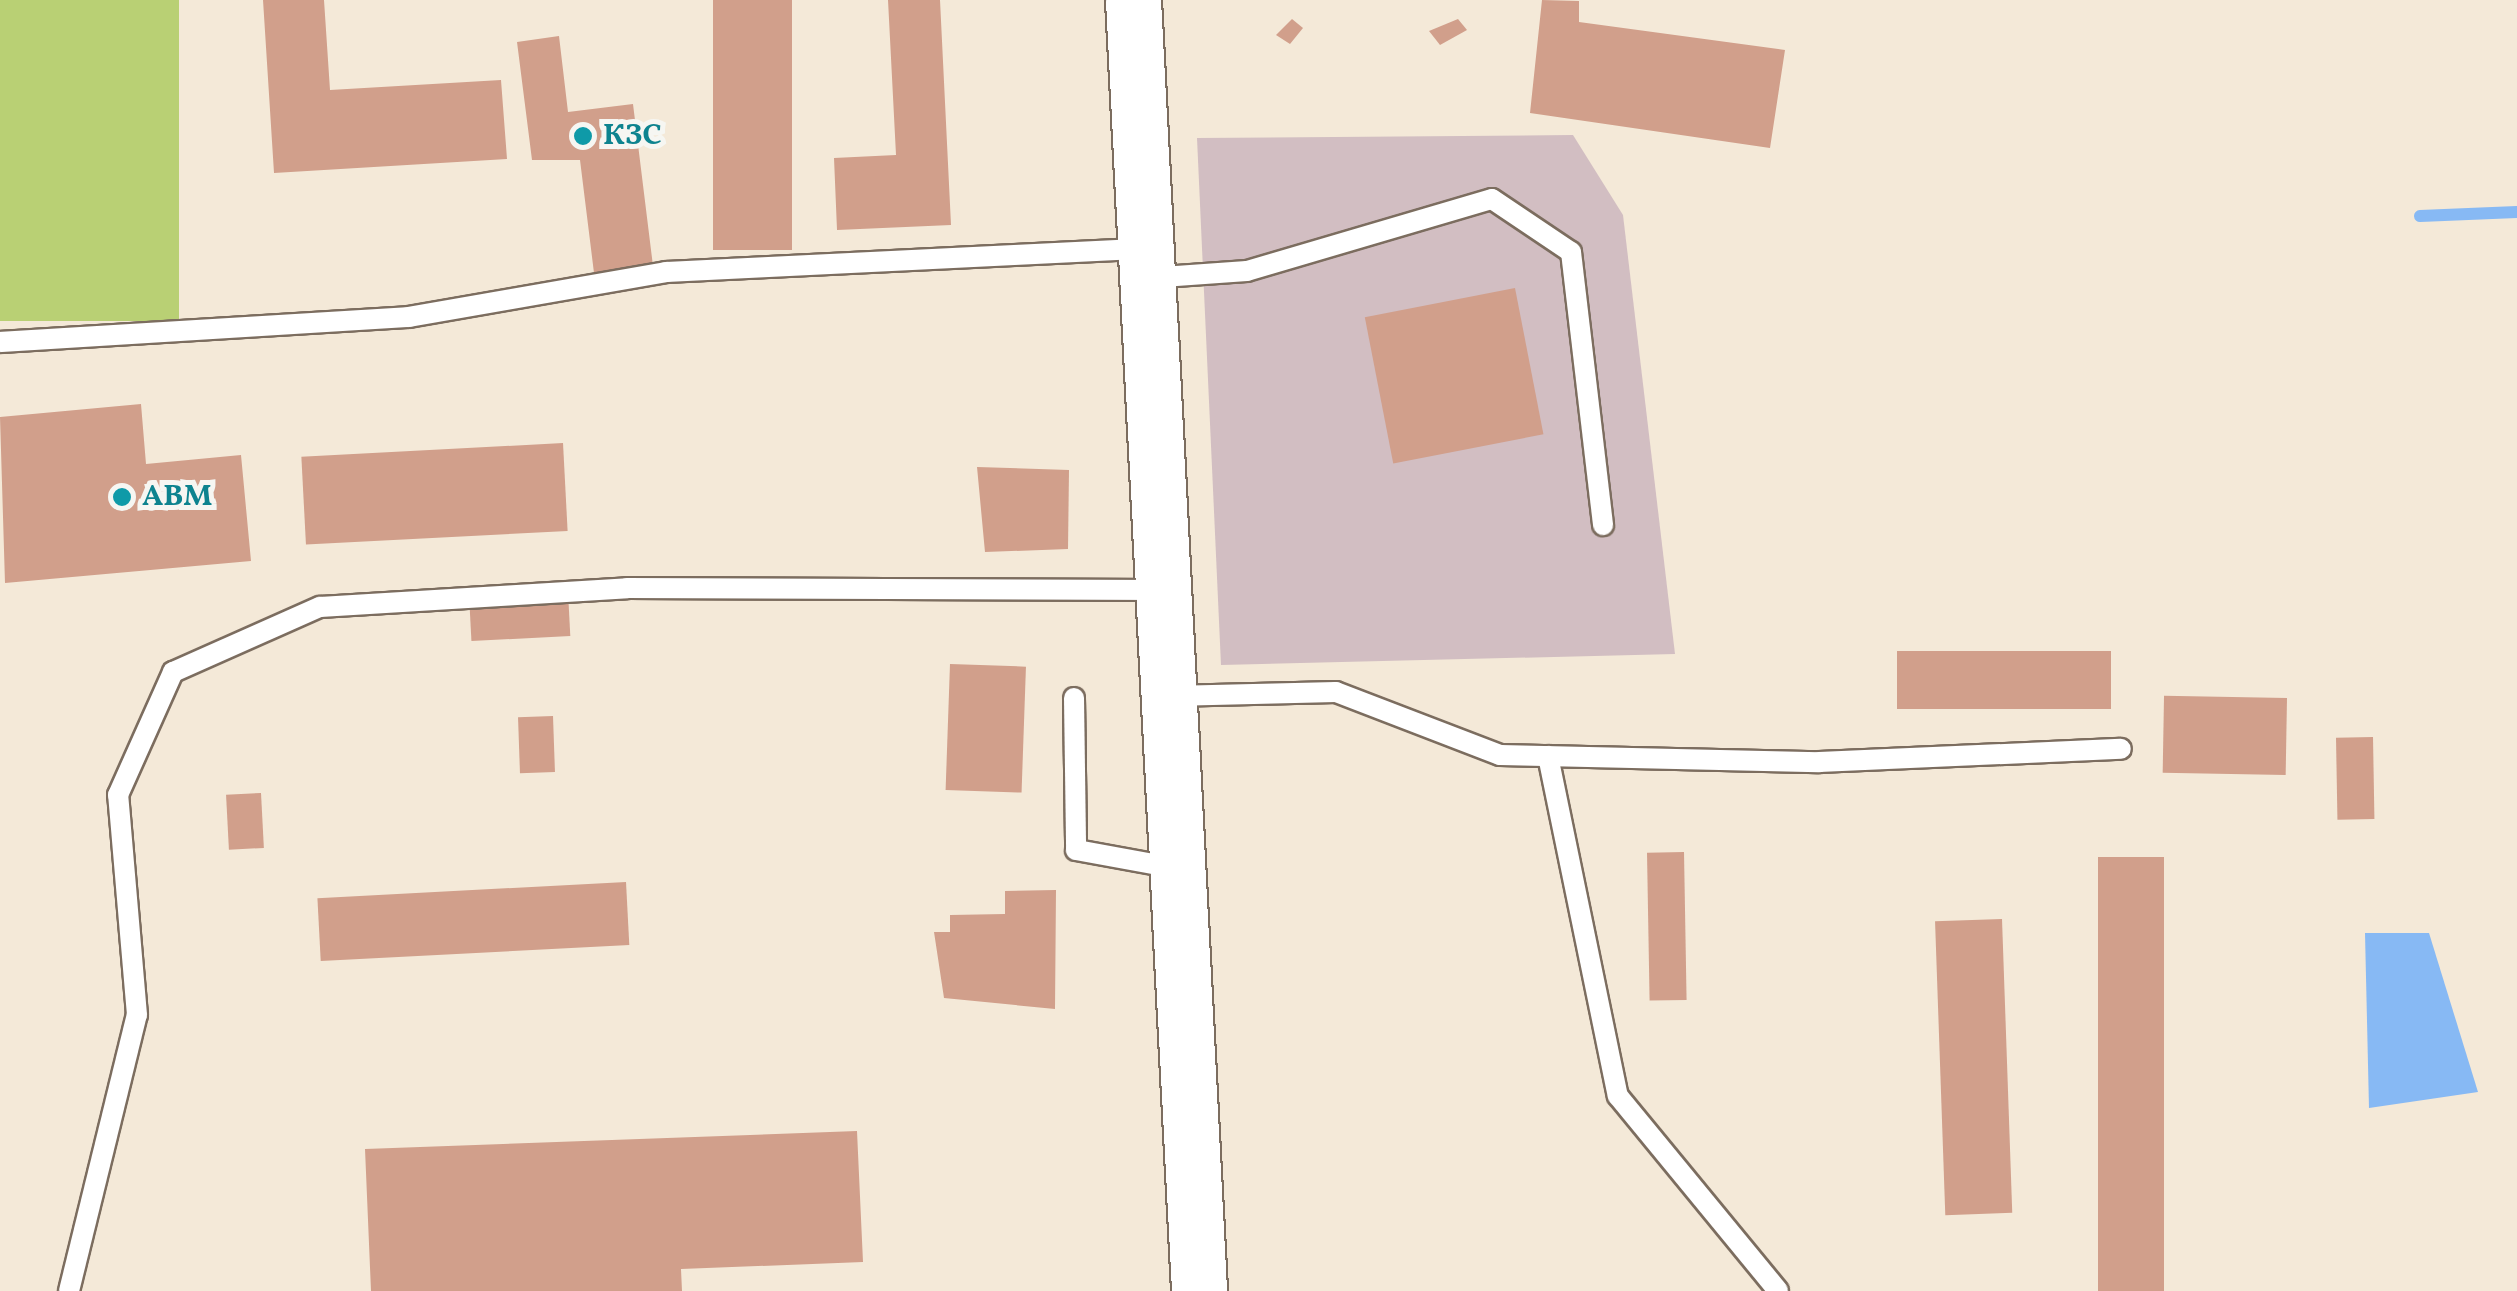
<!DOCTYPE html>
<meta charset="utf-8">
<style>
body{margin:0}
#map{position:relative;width:2517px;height:1291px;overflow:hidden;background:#f4e9d8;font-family:Vollkorn,serif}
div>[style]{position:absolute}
.industrial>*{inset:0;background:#d2bec2}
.green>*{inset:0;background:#b9d074;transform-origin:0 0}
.water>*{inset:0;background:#87b9f4}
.stream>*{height:12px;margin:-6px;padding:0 6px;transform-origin:6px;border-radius:6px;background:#87b9f4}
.building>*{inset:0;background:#d19f8b;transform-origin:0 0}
.roads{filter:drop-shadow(2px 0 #7c6d5f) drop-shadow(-2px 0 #7c6d5f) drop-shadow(0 2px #7c6d5f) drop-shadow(0 -2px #7c6d5f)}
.lane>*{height:20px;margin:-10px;padding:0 10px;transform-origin:10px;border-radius:10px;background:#fff}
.secondary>*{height:55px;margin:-27.5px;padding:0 27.5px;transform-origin:27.5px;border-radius:27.5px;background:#fff}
.dots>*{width:28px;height:28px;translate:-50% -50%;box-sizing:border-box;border:5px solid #f6f6f2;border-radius:50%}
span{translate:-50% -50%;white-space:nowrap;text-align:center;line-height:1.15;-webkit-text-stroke:10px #f6f6f2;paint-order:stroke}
.culture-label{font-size:30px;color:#0d838f;font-weight:700}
.left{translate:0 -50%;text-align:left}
</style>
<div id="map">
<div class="industrial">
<i style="clip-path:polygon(1573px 135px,1623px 215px,1675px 654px,1221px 665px,1197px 138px)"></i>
</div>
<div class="green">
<i style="left:0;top:0;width:179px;height:321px"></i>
</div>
<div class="water">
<i style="clip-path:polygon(2365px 933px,2429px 933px,2478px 1092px,2369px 1108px)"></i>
</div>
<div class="stream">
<i style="left:2420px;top:216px;width:97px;rotate:-2.4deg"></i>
</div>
<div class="building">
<i style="clip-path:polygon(263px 0,324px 0,330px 90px,501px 80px,507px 159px,274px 173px)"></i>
<i style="left:713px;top:0;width:79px;height:250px"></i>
<i style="clip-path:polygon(888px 0,940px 0,951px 225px,837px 230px,834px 158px,896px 155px)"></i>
<i style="clip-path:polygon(1542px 0,1579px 1px,1579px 22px,1785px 50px,1770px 148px,1530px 113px)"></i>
<i style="clip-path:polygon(1292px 19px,1303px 28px,1290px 44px,1276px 35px)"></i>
<i style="clip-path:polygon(1458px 19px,1467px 30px,1440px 45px,1429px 31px)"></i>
<i style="clip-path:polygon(559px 36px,568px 112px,633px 104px,653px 266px,594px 273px,580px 160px,532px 160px,517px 42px)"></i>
<i style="left:1515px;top:288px;width:149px;height:153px;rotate:79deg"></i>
<i style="clip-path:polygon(141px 404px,146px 464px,241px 455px,251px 561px,5px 583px,0 417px)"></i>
<i style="left:563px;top:443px;width:88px;height:262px;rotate:87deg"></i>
<i style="clip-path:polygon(977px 467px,1069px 470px,1068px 549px,985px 552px)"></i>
<i style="left:568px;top:592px;width:44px;height:99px;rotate:87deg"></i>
<i style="left:1897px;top:651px;width:214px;height:58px"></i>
<i style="left:950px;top:664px;width:76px;height:126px;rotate:2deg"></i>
<i style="left:2287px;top:698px;width:77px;height:123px;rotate:91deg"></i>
<i style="left:553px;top:716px;width:56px;height:35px;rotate:88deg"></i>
<i style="left:2373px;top:737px;width:82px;height:37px;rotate:89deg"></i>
<i style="left:261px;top:793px;width:55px;height:35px;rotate:87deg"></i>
<i style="left:1684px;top:852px;width:148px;height:37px;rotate:89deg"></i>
<i style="left:2098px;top:857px;width:66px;height:434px"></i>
<i style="left:626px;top:882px;width:63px;height:309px;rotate:87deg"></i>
<i style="clip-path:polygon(1056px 890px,1055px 1009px,944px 998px,934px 932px,950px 932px,950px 915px,1005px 914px,1005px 891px)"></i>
<i style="left:2002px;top:919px;width:294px;height:67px;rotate:88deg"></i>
<i style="clip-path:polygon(857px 1131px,863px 1262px,681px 1269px,682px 1291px,371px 1291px,365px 1149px)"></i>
</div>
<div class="roads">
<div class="lane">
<i style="left:1148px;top:278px;width:99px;rotate:-4deg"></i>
<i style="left:1247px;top:271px;width:255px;rotate:-16.4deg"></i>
<i style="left:1492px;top:199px;width:95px;rotate:33.9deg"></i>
<i style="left:1571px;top:252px;width:275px;rotate:83.3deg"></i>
<i style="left:0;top:342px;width:410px;rotate:-3.5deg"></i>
<i style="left:409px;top:317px;width:261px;rotate:-9.9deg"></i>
<i style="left:666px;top:272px;width:477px;rotate:-2.8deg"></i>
<i style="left:1171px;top:696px;width:165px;rotate:-1.4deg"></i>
<i style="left:1336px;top:692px;width:176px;rotate:21deg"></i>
<i style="left:1500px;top:755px;width:319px;rotate:1.3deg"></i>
<i style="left:1819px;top:762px;width:302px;rotate:-2.5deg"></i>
<i style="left:1074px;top:698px;width:152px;rotate:89.2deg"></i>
<i style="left:1076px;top:850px;width:101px;rotate:10.3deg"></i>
<i style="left:1548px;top:756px;width:347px;rotate:78.4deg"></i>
<i style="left:1618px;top:1096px;width:252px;rotate:50.6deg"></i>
<i style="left:69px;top:1291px;width:284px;rotate:-76.2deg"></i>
<i style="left:137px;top:1015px;width:221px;rotate:-94.9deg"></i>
<i style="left:118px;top:795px;width:135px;rotate:-65.9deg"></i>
<i style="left:173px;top:672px;width:161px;rotate:-23.9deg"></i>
<i style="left:320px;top:607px;width:308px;rotate:-3.5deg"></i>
<i style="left:627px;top:588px;width:534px;rotate:0.21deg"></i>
</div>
<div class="secondary">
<i style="left:1133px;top:0;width:1293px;rotate:87.07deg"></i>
</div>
</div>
<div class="dots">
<i style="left:583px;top:136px;background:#0f9aa8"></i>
<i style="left:122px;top:497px;background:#0f9aa8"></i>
</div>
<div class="culture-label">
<span class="left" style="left:603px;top:136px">КЗС</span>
<span class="left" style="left:142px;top:497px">АВМ</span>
</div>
</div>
